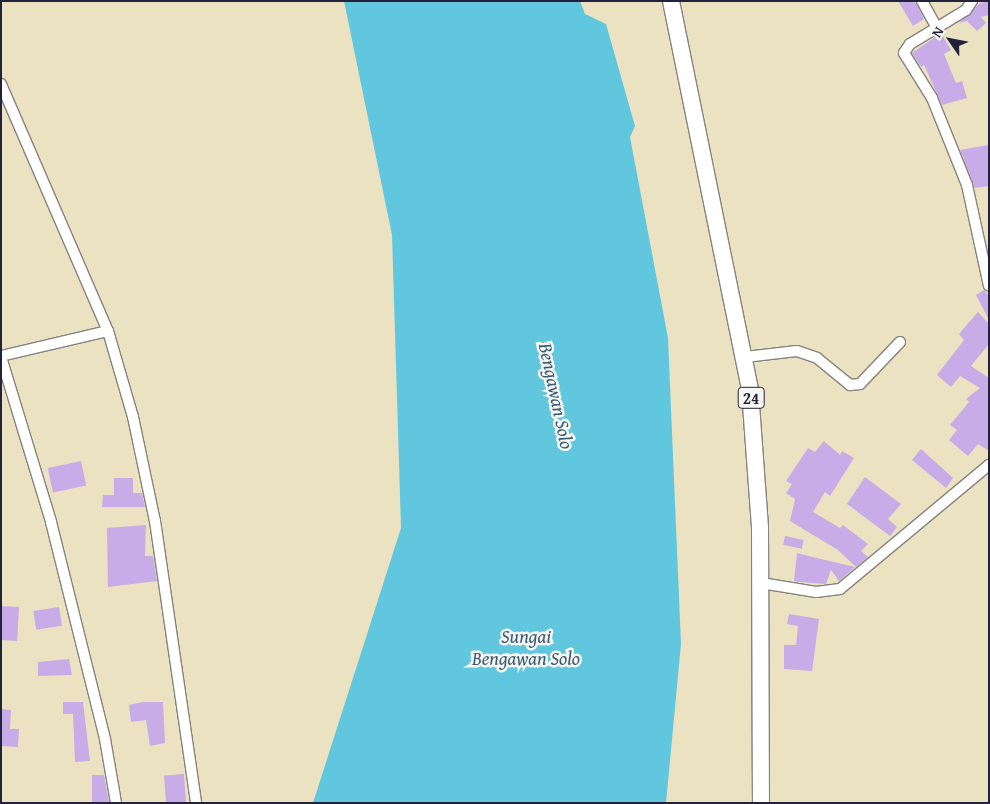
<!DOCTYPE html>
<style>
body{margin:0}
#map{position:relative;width:990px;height:804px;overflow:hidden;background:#ebe2c2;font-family:"Gentium Book Plus",serif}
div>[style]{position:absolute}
.water>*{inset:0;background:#61c7de}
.building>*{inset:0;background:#c8ace8;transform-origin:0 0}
.roads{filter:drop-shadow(1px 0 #86827e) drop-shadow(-1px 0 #86827e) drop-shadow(0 1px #86827e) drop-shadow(0 -1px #86827e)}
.minor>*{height:10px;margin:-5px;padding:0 5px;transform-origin:5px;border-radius:5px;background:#fff}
.trunk>*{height:16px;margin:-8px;padding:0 8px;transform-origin:8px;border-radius:8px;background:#fff}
span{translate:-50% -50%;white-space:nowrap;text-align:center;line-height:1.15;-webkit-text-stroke:5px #f6f6f2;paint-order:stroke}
.shield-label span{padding:1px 4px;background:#f6f6f2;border:1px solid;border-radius:4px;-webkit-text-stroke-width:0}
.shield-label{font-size:16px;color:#22223b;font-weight:700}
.water-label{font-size:19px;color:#385c74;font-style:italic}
.frame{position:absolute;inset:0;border:2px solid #22223b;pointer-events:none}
.north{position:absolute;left:925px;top:15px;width:50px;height:50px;-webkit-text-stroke:4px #f6f6f2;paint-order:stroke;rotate:303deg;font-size:14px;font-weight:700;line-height:20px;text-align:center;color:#22223b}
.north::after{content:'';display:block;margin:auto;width:18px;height:22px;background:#22223b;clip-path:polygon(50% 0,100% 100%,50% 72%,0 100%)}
</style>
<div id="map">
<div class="water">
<i style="clip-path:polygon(344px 1px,580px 1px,585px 14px,606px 24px,635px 126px,630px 137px,668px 338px,681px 644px,666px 803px,313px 803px,401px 528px,392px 235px)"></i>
</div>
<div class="building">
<i style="clip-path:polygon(898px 1px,915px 1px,924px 19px,913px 26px)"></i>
<i style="clip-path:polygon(989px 1px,989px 15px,981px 17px,986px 23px,977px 31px,967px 21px,959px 23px,980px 3px)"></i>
<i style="clip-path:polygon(941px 33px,951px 50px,944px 54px,956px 83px,962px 81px,967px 98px,942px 105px,924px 65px,921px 67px,912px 53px)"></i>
<i style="clip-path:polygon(988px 145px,989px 186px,975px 188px,960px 150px)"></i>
<i style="clip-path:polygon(984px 290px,989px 296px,989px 320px,976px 295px)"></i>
<i style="clip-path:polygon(978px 312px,989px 324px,989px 344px,971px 366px,989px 378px,989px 451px,978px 444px,968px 456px,949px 440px,957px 430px,950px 425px,969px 402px,966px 399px,980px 388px,960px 376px,951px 387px,937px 375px,964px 340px,959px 334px)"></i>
<i style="clip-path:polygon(824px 441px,840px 455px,842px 451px,854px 458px,830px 496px,825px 492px,813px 512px,840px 528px,843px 525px,868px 544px,861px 551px,868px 557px,856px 567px,838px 550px,790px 521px,795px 499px,786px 493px,792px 484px,786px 481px,808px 448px,815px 452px)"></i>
<i style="clip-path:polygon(921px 449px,953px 478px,946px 488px,912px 460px)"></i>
<i style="left:81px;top:461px;width:25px;height:34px;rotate:78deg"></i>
<i style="clip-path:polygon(865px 477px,901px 504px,888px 519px,897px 527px,890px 536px,847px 504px)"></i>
<i style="clip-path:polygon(114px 478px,133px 478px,133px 493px,142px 493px,145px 507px,102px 507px,103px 495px,114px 495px)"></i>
<i style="clip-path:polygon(146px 525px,145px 556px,153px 556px,157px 581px,108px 587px,107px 528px)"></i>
<i style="left:785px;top:536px;width:19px;height:9px;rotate:12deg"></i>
<i style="clip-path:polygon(797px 553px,821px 559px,855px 567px,839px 581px,831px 570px,826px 584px,799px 582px,794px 581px)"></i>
<i style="left:1px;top:606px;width:18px;height:34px;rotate:3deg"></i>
<i style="left:59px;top:607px;width:19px;height:26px;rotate:81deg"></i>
<i style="clip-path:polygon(789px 614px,819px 619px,812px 671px,784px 669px,784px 645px,796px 645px,798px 626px,787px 624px)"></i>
<i style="clip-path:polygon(69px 659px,72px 675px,38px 676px,38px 662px)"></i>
<i style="clip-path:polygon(63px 702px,83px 702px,90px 761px,75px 762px,73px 714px,63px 714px)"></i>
<i style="clip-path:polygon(143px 702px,163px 702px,165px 743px,150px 746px,146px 720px,131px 722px,129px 705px)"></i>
<i style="clip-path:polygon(1px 709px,11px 710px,10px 729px,19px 729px,18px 747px,1px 746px)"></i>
<i style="left:184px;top:774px;width:29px;height:20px;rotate:86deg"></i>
<i style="clip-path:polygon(92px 775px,104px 775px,109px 803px,92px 803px)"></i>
</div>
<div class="roads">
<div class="minor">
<i style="left:922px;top:1px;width:29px;rotate:61deg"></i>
<i style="left:972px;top:1px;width:11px;rotate:124deg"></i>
<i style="left:966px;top:10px;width:66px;rotate:148.7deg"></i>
<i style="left:910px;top:44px;width:11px;rotate:124deg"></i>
<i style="left:904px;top:53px;width:53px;rotate:58.1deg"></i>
<i style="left:932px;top:98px;width:94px;rotate:68.1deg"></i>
<i style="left:967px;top:185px;width:103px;rotate:77.7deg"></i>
<i style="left:1px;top:84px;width:269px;rotate:66.6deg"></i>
<i style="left:108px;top:331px;width:90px;rotate:73.8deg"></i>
<i style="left:133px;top:417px;width:106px;rotate:78.1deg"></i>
<i style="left:155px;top:521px;width:285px;rotate:81.7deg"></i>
<i style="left:1px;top:356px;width:110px;rotate:-13.2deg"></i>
<i style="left:1px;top:357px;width:172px;rotate:73.1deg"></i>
<i style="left:51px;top:522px;width:224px;rotate:76deg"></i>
<i style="left:105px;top:739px;width:65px;rotate:80.2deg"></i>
<i style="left:745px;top:357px;width:52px;rotate:-6.6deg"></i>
<i style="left:797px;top:351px;width:21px;rotate:19deg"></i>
<i style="left:817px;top:358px;width:43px;rotate:39.3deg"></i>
<i style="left:850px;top:385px;width:10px;rotate:-6deg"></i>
<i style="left:860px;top:384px;width:58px;rotate:-46.4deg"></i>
<i style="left:761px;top:583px;width:56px;rotate:9.3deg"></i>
<i style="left:816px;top:592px;width:24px;rotate:-7deg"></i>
<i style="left:840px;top:589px;width:194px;rotate:-39.8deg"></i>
</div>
<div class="trunk">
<i style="left:671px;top:1px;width:398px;rotate:78.5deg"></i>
<i style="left:750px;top:391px;width:137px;rotate:85.8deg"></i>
<i style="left:760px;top:528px;width:275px;rotate:89.8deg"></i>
</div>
</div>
<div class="shield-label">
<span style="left:751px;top:398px">24</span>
</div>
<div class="water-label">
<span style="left:556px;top:396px;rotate:78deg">Bengawan Solo</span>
<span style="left:526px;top:648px">Sungai<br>Bengawan Solo</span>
</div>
<div class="frame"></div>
<div class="north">N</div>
</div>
